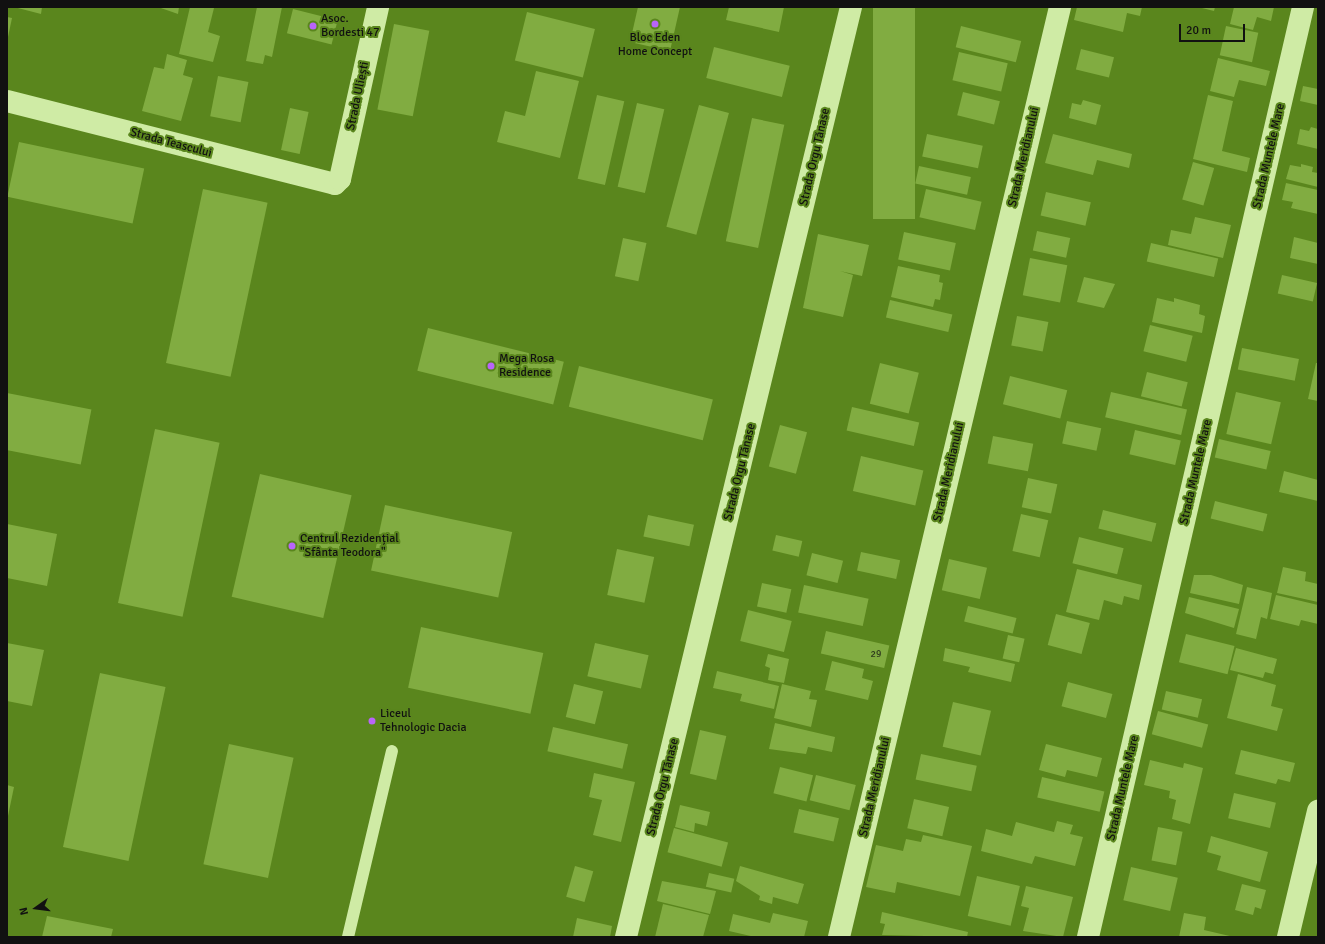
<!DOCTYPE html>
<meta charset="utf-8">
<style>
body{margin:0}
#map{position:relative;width:1325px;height:944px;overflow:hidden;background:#5a861d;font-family:Signika,sans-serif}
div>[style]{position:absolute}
.building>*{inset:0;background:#81ac41;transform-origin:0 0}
.service>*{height:12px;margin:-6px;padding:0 6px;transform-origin:6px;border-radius:6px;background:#cfeba5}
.minor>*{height:22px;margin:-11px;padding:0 11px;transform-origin:11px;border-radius:11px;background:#cfeba5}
.dots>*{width:11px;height:11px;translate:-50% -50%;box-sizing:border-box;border:2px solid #5a861d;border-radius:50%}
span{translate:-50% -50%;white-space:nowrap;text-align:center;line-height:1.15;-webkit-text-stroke:4px #5a861d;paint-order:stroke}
.number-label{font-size:10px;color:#2d381d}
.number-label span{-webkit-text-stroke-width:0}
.poi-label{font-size:12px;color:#111}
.left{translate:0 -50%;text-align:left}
.street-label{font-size:12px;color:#111}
.frame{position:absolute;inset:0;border:8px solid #111;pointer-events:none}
.north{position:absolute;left:16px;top:888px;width:40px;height:40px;-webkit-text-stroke:3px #5a861d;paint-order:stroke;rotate:256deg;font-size:11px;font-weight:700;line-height:16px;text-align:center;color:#111}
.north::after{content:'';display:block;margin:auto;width:14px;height:18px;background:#111;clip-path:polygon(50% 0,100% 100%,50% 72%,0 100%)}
.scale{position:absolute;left:1179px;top:24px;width:66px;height:18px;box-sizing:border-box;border:2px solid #111;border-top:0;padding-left:5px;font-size:12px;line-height:14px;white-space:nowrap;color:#111;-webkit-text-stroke:3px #5a861d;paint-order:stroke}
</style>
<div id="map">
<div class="building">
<i style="clip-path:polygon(14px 7px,42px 7px,41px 14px)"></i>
<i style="clip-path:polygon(158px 7px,179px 7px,178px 14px)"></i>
<i style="clip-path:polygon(190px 7px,214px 8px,208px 32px,220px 36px,213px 62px,179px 54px)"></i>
<i style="clip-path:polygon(257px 7px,282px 7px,272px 57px,265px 55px,263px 64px,246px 61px)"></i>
<i style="clip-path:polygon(638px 7px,680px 7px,670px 51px,630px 42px)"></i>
<i style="clip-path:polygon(729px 7px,784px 7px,779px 32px,726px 20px)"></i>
<i style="left:873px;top:7px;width:42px;height:212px"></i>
<i style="clip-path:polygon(1077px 7px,1142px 7px,1140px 16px,1127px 13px,1123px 32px,1074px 20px)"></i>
<i style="clip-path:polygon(1198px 7px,1215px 7px,1214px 11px)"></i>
<i style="clip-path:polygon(1234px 7px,1274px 7px,1271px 21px,1257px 17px,1253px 30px,1230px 24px)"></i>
<i style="left:293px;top:9px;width:46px;height:25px;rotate:14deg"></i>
<i style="left:527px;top:12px;width:70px;height:50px;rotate:14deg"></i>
<i style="clip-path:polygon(7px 17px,12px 18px,8px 37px,7px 37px)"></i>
<i style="left:394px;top:24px;width:36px;height:87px;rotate:11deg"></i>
<i style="left:961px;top:26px;width:62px;height:22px;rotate:14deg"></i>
<i style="left:1226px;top:26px;width:33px;height:30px;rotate:12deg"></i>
<i style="left:714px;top:47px;width:78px;height:32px;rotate:14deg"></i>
<i style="left:1081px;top:49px;width:34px;height:21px;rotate:14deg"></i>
<i style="left:959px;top:52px;width:50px;height:29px;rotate:13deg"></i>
<i style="clip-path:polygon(167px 54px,187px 60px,183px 75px,193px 78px,181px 121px,142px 111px,154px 67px,164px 69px)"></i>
<i style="clip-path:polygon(1218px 58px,1270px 71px,1266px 86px,1239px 80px,1234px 97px,1210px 91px)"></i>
<i style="clip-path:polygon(536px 71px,579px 81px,560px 158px,497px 142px,505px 111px,525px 116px)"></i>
<i style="left:218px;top:76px;width:31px;height:41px;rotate:11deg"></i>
<i style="clip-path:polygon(1303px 86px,1318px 89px,1318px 105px,1300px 101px)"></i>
<i style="left:963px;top:92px;width:38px;height:24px;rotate:14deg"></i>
<i style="left:597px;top:95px;width:28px;height:86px;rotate:13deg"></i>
<i style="clip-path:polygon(1208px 95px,1233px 101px,1222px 151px,1250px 158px,1247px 172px,1193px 159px)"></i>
<i style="clip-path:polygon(1083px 100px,1101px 105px,1096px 125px,1069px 118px,1072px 103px,1081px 105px)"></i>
<i style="left:637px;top:103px;width:28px;height:86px;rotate:13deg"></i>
<i style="left:699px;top:105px;width:31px;height:126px;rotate:15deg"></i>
<i style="left:290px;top:108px;width:19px;height:43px;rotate:12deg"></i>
<i style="left:752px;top:118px;width:33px;height:126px;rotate:12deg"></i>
<i style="clip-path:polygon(1311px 127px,1318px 129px,1318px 149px,1297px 144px,1300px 129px,1309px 131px)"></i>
<i style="left:927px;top:134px;width:57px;height:23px;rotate:12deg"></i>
<i style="clip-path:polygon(1053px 134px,1132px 154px,1129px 168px,1097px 160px,1093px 175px,1045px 163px)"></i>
<i style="left:19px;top:142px;width:128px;height:56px;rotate:12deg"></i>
<i style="left:1193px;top:162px;width:22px;height:39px;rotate:16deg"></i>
<i style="clip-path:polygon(1301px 164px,1313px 167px,1312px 172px,1318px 173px,1318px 187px,1286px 179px,1290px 165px,1301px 167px)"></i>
<i style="left:919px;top:166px;width:53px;height:18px;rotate:12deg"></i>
<i style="clip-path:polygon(1286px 183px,1318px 190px,1318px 214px,1291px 208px,1293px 202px,1282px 200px)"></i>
<i style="left:203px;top:189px;width:66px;height:178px;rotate:12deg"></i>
<i style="left:926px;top:189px;width:57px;height:29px;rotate:13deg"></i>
<i style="left:1046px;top:192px;width:46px;height:24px;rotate:13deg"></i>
<i style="clip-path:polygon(1195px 217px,1231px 225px,1223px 258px,1168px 245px,1171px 230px,1191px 234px)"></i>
<i style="left:1037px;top:231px;width:34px;height:20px;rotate:12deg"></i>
<i style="left:904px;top:232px;width:53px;height:28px;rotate:12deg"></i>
<i style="clip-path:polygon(818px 234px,869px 245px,862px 276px,840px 271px,853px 275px,843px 317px,803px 308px)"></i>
<i style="clip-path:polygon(1294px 237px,1318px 243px,1318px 264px,1290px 258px)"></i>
<i style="left:623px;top:238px;width:24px;height:39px;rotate:12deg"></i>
<i style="left:1151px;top:243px;width:69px;height:19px;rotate:13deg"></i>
<i style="left:1030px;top:258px;width:38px;height:38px;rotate:11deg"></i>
<i style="clip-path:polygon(898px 266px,940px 275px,939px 282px,943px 283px,940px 300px,935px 299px,933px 307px,891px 297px)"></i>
<i style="left:1282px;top:275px;width:36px;height:19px;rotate:13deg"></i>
<i style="clip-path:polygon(1084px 277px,1115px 284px,1104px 308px,1077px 302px)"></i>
<i style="clip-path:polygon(1157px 298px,1174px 302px,1174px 298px,1200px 305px,1199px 314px,1205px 316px,1202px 333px,1152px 322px)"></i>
<i style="left:890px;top:300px;width:64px;height:18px;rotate:13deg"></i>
<i style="left:1017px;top:316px;width:32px;height:30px;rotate:11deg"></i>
<i style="left:1150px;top:325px;width:44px;height:27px;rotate:14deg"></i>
<i style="left:428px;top:328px;width:140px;height:44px;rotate:14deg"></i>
<i style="left:1242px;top:348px;width:58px;height:22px;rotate:11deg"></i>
<i style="left:880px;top:363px;width:40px;height:42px;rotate:14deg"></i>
<i style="clip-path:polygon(1316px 363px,1318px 363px,1318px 401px,1308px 399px)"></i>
<i style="left:579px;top:366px;width:138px;height:42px;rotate:14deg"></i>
<i style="left:1147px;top:372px;width:42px;height:25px;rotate:14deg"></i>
<i style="left:1010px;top:376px;width:59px;height:29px;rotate:14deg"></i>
<i style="left:1111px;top:392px;width:78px;height:26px;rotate:13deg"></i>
<i style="left:1236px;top:392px;width:46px;height:43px;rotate:13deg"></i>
<i style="left:7px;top:393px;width:86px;height:56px;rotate:11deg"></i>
<i style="left:852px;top:407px;width:69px;height:24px;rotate:13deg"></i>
<i style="left:1067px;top:421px;width:35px;height:23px;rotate:12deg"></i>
<i style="left:780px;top:425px;width:28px;height:43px;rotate:15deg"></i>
<i style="left:155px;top:429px;width:66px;height:178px;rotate:12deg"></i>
<i style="left:1135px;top:430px;width:47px;height:25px;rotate:13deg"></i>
<i style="left:993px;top:436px;width:41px;height:28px;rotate:11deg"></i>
<i style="left:1219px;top:439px;width:53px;height:19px;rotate:13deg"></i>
<i style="left:861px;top:456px;width:64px;height:36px;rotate:13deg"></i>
<i style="clip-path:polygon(1284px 471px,1318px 480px,1318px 501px,1279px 492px)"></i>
<i style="left:260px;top:474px;width:94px;height:126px;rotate:13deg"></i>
<i style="left:1028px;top:478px;width:30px;height:30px;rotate:12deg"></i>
<i style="left:1215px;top:501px;width:54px;height:18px;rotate:14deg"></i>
<i style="left:385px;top:505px;width:130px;height:67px;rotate:12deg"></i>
<i style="left:1103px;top:510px;width:55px;height:19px;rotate:14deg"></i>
<i style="left:1021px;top:514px;width:28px;height:38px;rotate:13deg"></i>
<i style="left:648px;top:515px;width:47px;height:22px;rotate:12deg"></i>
<i style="clip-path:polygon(7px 524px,57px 534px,47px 586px,7px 578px)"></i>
<i style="left:776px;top:535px;width:27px;height:16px;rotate:13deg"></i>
<i style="left:1079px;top:537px;width:46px;height:27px;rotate:14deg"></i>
<i style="left:617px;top:549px;width:38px;height:47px;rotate:12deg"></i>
<i style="left:861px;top:552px;width:40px;height:19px;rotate:12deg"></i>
<i style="left:812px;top:553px;width:32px;height:23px;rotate:14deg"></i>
<i style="left:949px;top:559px;width:39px;height:32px;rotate:13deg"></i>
<i style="clip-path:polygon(1283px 567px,1306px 572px,1305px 581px,1318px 584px,1318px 602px,1277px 593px)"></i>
<i style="clip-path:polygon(1077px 569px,1142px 585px,1139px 600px,1124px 596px,1122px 605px,1104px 600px,1099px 620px,1066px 612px)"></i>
<i style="clip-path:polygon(1194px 575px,1211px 575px,1243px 585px,1239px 604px,1190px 593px)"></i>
<i style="left:762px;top:583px;width:30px;height:24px;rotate:12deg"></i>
<i style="left:804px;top:585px;width:66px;height:28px;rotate:12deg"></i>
<i style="clip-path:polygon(1247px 587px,1272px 593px,1267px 619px,1261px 617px,1256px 639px,1236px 634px)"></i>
<i style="clip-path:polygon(1276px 595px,1318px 605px,1318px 624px,1301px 620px,1299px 626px,1270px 619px)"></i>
<i style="clip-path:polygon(1189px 597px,1239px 609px,1234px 628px,1185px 613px)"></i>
<i style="left:968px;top:606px;width:50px;height:16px;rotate:14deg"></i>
<i style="left:748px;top:610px;width:45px;height:32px;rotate:14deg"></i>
<i style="left:1056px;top:614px;width:35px;height:32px;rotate:15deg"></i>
<i style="left:421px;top:627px;width:125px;height:62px;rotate:12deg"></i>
<i style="left:826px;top:631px;width:65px;height:23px;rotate:13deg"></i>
<i style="left:1186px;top:634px;width:50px;height:29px;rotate:14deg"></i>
<i style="left:1008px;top:635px;width:17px;height:24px;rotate:13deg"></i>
<i style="clip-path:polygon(7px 643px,44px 650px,32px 706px,7px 701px)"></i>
<i style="left:595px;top:643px;width:55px;height:34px;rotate:13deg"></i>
<i style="clip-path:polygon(945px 648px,1015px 664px,1011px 682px,968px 672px,970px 667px,943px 661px)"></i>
<i style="clip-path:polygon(1236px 648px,1277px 659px,1273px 674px,1265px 672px,1263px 678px,1230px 670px)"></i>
<i style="clip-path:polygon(768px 654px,789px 659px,784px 683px,768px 680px,770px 668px,765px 666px)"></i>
<i style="clip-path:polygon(832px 661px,864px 669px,862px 678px,873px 681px,868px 700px,825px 690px)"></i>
<i style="clip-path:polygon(717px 671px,779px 686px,774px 709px,740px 701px,742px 694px,713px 688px)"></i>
<i style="left:100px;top:673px;width:67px;height:178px;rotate:12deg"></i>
<i style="clip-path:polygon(1238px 674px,1276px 685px,1271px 706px,1283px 709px,1277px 731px,1227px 718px)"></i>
<i style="left:1068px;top:682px;width:46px;height:25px;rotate:15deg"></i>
<i style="left:574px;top:684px;width:30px;height:34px;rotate:14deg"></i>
<i style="clip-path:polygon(782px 684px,811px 691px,809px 699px,817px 700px,811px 727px,774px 718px)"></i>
<i style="left:1166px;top:691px;width:37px;height:19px;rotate:13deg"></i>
<i style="left:953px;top:702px;width:39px;height:46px;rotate:13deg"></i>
<i style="left:1158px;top:711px;width:52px;height:24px;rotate:15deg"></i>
<i style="clip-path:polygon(775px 723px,835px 737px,832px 752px,808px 747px,806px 754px,769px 749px)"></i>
<i style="left:553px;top:727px;width:77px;height:25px;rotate:13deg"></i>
<i style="left:700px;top:730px;width:27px;height:45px;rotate:13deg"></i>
<i style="left:229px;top:744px;width:66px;height:123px;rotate:12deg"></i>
<i style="clip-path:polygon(1046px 744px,1102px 758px,1097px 777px,1067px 770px,1065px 777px,1039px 770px)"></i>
<i style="clip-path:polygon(1241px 750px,1295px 763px,1290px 782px,1278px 779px,1276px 784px,1235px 774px)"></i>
<i style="left:921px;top:754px;width:57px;height:26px;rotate:12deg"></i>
<i style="clip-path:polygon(1150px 760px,1183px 768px,1184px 763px,1203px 768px,1190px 824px,1172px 819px,1176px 800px,1169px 798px,1170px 791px,1144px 785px)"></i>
<i style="left:780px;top:767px;width:34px;height:27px;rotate:14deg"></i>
<i style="clip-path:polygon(594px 773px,635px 782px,621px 842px,593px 835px,602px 800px,589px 797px)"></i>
<i style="left:816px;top:775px;width:41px;height:26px;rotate:14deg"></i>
<i style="left:1042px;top:777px;width:64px;height:21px;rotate:13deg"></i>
<i style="clip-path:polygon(7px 785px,14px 787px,8px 816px,7px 816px)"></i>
<i style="left:1234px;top:793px;width:43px;height:26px;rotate:13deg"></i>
<i style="left:914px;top:799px;width:36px;height:30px;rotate:13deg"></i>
<i style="clip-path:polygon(680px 805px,710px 812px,707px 826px,695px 823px,694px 832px,675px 827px)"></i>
<i style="left:799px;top:809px;width:41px;height:24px;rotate:13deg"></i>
<i style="clip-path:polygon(1057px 821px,1073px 825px,1070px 834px,1083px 837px,1075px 866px,1035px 856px,1032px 864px,981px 851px,986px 829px,1012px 836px,1016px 822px,1054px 832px)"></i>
<i style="left:1158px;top:827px;width:25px;height:34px;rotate:11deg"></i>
<i style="left:674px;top:828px;width:56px;height:25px;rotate:15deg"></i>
<i style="clip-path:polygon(923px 835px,972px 846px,960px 896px,897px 882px,895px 893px,866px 887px,876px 845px,903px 851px,906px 839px,921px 842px)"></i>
<i style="clip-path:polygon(1211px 836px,1268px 852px,1260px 882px,1217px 870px,1221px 856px,1207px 852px)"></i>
<i style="left:575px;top:866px;width:19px;height:32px;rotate:16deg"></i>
<i style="clip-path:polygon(740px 866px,804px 884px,798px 904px,773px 897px,772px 904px,759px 900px,760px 896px,736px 881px)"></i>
<i style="left:1131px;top:867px;width:48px;height:34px;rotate:13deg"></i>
<i style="left:709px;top:873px;width:26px;height:14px;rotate:13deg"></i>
<i style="left:977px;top:876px;width:44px;height:41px;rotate:13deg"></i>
<i style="clip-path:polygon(662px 881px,716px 891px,710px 914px,657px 901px)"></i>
<i style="clip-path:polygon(1242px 884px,1266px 890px,1261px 909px,1255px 907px,1253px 915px,1235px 910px)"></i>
<i style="clip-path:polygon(1026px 886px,1073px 897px,1063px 937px,1023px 931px,1029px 908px,1021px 906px)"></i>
<i style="clip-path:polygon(663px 904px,709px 915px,703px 937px,655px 937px)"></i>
<i style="clip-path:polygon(882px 912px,968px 932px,967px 937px,882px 935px,885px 924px,880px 923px)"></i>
<i style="clip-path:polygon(773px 913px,808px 921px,804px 937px,755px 937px,729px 931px,733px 914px,770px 923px)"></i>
<i style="clip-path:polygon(1184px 913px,1206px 917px,1204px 930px,1234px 937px,1179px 937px)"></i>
<i style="clip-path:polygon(47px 916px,113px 929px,111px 937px,42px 937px)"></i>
<i style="clip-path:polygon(577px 918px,612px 926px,610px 937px,573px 937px)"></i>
</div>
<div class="service">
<i style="left:348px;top:937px;width:191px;rotate:-76.7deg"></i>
</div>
<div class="minor">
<i style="left:7px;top:101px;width:338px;rotate:14.2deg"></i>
<i style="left:335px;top:184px;width:7px;rotate:-45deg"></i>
<i style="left:340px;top:179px;width:176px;rotate:-77.5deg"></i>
<i style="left:626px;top:937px;width:957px;rotate:-76.4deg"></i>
<i style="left:839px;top:937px;width:956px;rotate:-76.63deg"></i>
<i style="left:1088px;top:937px;width:955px;rotate:-76.98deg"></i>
<i style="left:1288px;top:937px;width:130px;rotate:-76.6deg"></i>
</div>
<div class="dots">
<i style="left:655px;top:24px;background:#b964fa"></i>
<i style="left:313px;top:26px;background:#b964fa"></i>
<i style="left:491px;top:366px;background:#b964fa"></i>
<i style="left:292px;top:546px;background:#b964fa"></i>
<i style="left:372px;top:721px;background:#b964fa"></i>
</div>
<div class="number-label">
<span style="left:876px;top:655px">29</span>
</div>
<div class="poi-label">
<span class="left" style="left:321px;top:26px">Asoc.<br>Bordesti 47</span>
<span style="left:655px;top:45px">Bloc Eden<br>Home Concept</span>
<span class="left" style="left:499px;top:366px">Mega Rosa<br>Residence</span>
<span class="left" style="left:300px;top:546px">Centrul Rezidențial<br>"Sfânta Teodora"</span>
<span class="left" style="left:380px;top:721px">Liceul<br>Tehnologic Dacia</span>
</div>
<div class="street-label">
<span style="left:358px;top:96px;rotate:-78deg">Strada Uliești</span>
<span style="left:171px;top:143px;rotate:15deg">Strada Teascului</span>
<span style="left:1269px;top:156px;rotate:-77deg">Strada Muntele Mare</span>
<span style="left:815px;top:157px;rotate:-77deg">Strada Orgu Tănase</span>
<span style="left:1024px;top:157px;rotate:-77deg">Strada Meridianului</span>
<span style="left:740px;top:472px;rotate:-76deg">Strada Orgu Tănase</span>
<span style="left:949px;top:472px;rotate:-77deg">Strada Meridianului</span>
<span style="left:1196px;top:472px;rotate:-77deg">Strada Muntele Mare</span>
<span style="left:663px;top:787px;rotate:-76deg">Strada Orgu Tănase</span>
<span style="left:875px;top:787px;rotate:-77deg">Strada Meridianului</span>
<span style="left:1123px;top:788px;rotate:-77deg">Strada Muntele Mare</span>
</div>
<div class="frame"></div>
<div class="north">N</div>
<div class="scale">20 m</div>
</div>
